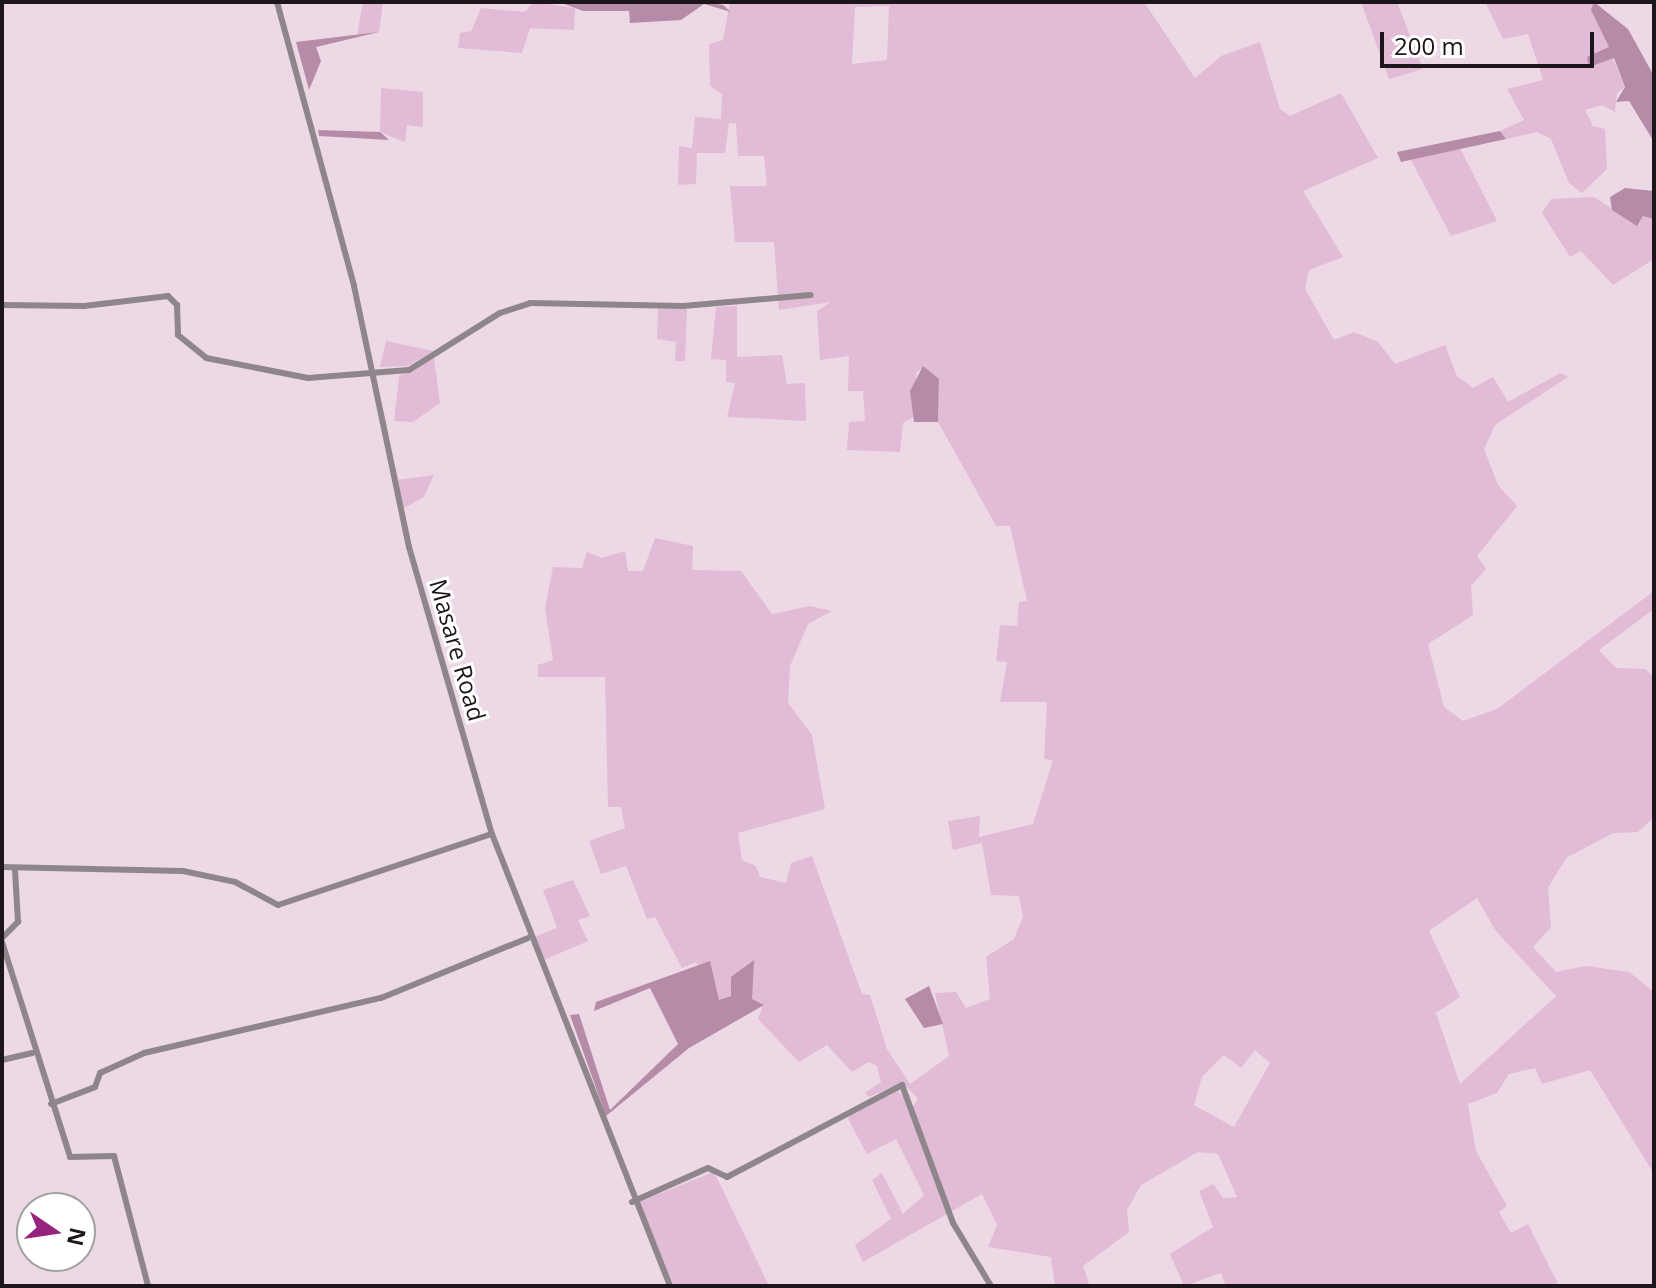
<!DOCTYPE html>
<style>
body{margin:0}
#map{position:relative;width:1656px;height:1288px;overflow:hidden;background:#edd8e6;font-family:"Open Sans",sans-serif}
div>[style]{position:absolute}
.green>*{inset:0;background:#e2bbd6}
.forest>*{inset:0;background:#b58ba8}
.minor>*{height:6px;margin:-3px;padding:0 3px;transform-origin:3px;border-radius:3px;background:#8f868c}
span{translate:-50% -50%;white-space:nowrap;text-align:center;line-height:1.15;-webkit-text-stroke:6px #fff;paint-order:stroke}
.street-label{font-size:24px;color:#1c1519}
.frame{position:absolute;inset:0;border:4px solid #1c1519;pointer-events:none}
.north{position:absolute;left:16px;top:1192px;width:80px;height:80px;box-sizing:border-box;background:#fff;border:2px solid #a4a1a3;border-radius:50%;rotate:103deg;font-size:22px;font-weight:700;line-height:32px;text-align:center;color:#1c1519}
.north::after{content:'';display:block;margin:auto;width:28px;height:36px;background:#97237f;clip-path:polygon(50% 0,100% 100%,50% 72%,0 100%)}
.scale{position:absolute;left:1380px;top:32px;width:214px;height:36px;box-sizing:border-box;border:4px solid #1c1519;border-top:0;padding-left:10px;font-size:24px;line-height:28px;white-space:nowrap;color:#1c1519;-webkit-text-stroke:6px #fff;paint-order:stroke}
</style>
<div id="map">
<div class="green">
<i style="clip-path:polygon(363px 2px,383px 2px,379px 32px,357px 35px)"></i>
<i style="clip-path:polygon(533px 2px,575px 8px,574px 30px,530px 28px,522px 53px,458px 48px,460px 33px,471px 31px,481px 8px,525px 12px)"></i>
<i style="clip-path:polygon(evenodd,730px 2px,1144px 2px,1195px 78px,1221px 56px,1260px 42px,1280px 109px,1290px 116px,1341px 93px,1378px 158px,1303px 191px,1343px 257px,1309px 270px,1305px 289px,1334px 340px,1354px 332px,1378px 342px,1395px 364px,1445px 345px,1457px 376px,1473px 388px,1493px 377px,1508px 402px,1560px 373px,1568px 377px,1495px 425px,1484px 449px,1498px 485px,1517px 506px,1477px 556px,1486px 569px,1471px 586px,1473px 615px,1428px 644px,1444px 707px,1463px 721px,1497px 709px,1654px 591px,1654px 609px,1599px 650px,1616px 668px,1645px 669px,1654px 677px,1654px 817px,1638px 832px,1613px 833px,1566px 858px,1548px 888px,1551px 927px,1533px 947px,1556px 972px,1586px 966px,1629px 972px,1654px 992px,1654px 1174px,1590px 1070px,1542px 1084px,1535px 1068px,1509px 1074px,1497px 1093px,1468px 1104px,1476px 1151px,1507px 1206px,1499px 1212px,1511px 1233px,1528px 1224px,1559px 1286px,1226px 1286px,1221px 1273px,1184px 1286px,1170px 1254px,1213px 1227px,1199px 1191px,1213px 1184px,1223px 1198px,1237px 1197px,1218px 1154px,1198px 1152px,1141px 1185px,1127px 1210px,1129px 1232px,1083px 1266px,1090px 1286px,1055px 1286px,1051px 1257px,988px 1247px,997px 1225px,982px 1194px,863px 1262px,855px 1245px,891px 1219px,872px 1180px,882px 1173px,903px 1214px,924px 1195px,896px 1139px,867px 1154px,848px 1119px,855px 1107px,897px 1089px,912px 1108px,918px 1099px,903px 1083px,869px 1097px,865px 1093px,881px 1082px,877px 1066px,869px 1062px,852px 1072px,827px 1045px,799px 1062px,758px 1019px,763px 1005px,752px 1000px,745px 965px,732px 996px,718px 1000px,696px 962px,682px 968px,655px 917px,647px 919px,626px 866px,601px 874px,589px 841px,625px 828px,621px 807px,608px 807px,605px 677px,538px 677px,538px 665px,553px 660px,545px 608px,553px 567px,582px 568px,587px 552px,602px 558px,625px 551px,628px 571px,643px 571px,655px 538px,693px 546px,692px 570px,741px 571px,772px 614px,810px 606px,832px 611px,808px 624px,790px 666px,788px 703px,812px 735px,825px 809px,738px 833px,742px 860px,756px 866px,760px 877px,786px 883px,791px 863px,812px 856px,862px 994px,870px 995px,887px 1049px,910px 1084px,949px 1056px,935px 993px,956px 992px,966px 1008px,990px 999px,986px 957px,1014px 939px,1023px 917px,1019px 896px,991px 895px,982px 843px,953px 850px,948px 821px,980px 816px,979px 837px,1033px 824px,1053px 760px,1044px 759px,1047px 702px,1000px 702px,1007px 662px,996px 661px,1000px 625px,1017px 626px,1019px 602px,1027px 601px,1010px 526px,996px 526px,938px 422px,939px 380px,924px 367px,916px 373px,916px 416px,903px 423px,900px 452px,847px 450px,849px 422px,865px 421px,863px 391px,848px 391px,849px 356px,820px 360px,817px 311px,831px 302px,779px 310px,774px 242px,735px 242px,730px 186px,767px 186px,764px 156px,738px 156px,736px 124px,729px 123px,725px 153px,697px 153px,696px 184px,678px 185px,679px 146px,692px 148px,695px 117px,721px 119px,722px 94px,710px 86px,709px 44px,723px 40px,730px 2px,889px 6px,887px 60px,852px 64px,855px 7px,889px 6px,730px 2px,1477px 898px,1495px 930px,1556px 996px,1460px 1084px,1436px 1013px,1460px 997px,1429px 931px,1477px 898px,730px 2px,1255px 1050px,1270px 1063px,1234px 1127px,1194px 1105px,1202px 1077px,1224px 1055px,1241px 1068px,1255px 1050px)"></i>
<i style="clip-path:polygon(1361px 2px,1397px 2px,1423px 69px,1389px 79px)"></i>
<i style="clip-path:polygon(1485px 2px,1592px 2px,1610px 47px,1589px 67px,1613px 58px,1625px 87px,1617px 93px,1615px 112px,1602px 105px,1585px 110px,1593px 126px,1605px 129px,1607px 169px,1582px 193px,1569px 183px,1551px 139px,1537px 132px,1506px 139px,1500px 131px,1524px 120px,1507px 89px,1543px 80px,1528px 34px,1503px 39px)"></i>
<i style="clip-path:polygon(381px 88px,423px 92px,423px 127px,407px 125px,405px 142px,380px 132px)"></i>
<i style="clip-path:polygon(1460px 148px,1497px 221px,1451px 236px,1411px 160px)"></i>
<i style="clip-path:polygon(1594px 197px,1637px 225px,1643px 216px,1654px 219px,1654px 259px,1613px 285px,1581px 251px,1570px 257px,1542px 213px,1551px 199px)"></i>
<i style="clip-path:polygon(737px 306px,737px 357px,782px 355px,787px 384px,805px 383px,806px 421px,727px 417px,735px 383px,726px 382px,726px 360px,711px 359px,716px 307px)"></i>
<i style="clip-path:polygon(658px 309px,687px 309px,685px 361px,675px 361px,676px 342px,657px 339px)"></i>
<i style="clip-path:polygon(386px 341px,433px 351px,408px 366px,380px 367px)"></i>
<i style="clip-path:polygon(434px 358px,440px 403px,413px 422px,394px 421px,399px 376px)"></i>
<i style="clip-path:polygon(434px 475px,424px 497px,404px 508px,397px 480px)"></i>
<i style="clip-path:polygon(573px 880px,590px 916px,578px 920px,588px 941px,544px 960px,534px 937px,557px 928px,543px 890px)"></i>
<i style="clip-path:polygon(713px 1172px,720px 1184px,769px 1286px,674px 1286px,637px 1203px)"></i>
</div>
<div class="forest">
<i style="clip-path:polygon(559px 2px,704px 2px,723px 5px,731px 12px,704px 4px,681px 20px,630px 23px,629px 11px,583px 11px)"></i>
<i style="clip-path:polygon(1594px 2px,1628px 29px,1654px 76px,1654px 142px,1629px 101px,1616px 102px,1625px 87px,1614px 58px,1589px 67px,1587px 57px,1609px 47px,1591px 10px)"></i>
<i style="clip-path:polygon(379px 32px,316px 47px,321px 61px,309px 90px,296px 42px)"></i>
<i style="clip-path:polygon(318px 130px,380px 132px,389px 140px,319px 136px)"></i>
<i style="clip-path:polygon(1500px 131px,1506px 139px,1401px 162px,1397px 152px)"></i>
<i style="clip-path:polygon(1625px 188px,1654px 191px,1654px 219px,1643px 216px,1637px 226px,1612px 210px,1610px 197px)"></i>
<i style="clip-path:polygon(923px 366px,939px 379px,938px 422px,914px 422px,910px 391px)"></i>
<i style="clip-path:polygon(754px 960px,752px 999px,764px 1005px,689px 1048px,606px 1116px,570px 1015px,579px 1014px,610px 1110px,678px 1044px,650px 988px,594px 1011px,596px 1002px,710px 961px,719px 1000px,731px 996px,731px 977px)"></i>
<i style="clip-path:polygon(929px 986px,943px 1024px,924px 1028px,905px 999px)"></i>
</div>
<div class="minor">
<i style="left:277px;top:2px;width:294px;rotate:74.8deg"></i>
<i style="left:354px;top:286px;width:267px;rotate:78.1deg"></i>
<i style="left:409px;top:547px;width:299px;rotate:73.9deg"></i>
<i style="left:492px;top:834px;width:486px;rotate:68.5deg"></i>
<i style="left:2px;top:305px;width:82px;rotate:0.7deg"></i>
<i style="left:84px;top:306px;width:85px;rotate:-6.8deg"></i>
<i style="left:168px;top:296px;width:13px;rotate:45deg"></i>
<i style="left:177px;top:305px;width:30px;rotate:88deg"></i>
<i style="left:178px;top:335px;width:36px;rotate:39deg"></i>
<i style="left:206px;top:358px;width:104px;rotate:11.1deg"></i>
<i style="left:308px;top:378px;width:101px;rotate:-4.5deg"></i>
<i style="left:409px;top:370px;width:107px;rotate:-32.1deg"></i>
<i style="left:500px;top:313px;width:32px;rotate:-18deg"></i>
<i style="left:530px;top:303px;width:153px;rotate:1.1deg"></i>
<i style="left:683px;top:306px;width:128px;rotate:-4.9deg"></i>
<i style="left:2px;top:867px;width:181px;rotate:1.3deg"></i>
<i style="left:183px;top:871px;width:53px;rotate:11.9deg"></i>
<i style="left:235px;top:882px;width:49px;rotate:28.1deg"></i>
<i style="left:278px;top:905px;width:225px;rotate:-18.4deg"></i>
<i style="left:2px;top:938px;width:23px;rotate:-45deg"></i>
<i style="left:18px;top:922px;width:52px;rotate:-93.3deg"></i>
<i style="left:2px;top:942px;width:225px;rotate:72.4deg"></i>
<i style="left:70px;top:1157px;width:44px;rotate:-1.3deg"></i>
<i style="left:114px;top:1156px;width:134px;rotate:75.3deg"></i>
<i style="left:2px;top:1060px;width:31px;rotate:-13deg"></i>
<i style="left:51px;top:1104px;width:47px;rotate:-21.1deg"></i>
<i style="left:95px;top:1087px;width:15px;rotate:-70deg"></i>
<i style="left:100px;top:1073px;width:48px;rotate:-24.4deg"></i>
<i style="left:144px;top:1053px;width:243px;rotate:-13.1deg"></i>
<i style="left:381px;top:998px;width:159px;rotate:-22.2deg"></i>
<i style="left:632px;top:1202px;width:83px;rotate:-24.1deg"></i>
<i style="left:708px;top:1168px;width:21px;rotate:25deg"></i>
<i style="left:727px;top:1177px;width:198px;rotate:-27.7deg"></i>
<i style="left:902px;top:1085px;width:147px;rotate:69.7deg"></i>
<i style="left:953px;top:1223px;width:74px;rotate:58.9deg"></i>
</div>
<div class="street-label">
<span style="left:458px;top:650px;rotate:74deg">Masare Road</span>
</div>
<div class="frame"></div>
<div class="north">N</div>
<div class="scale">200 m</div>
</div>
